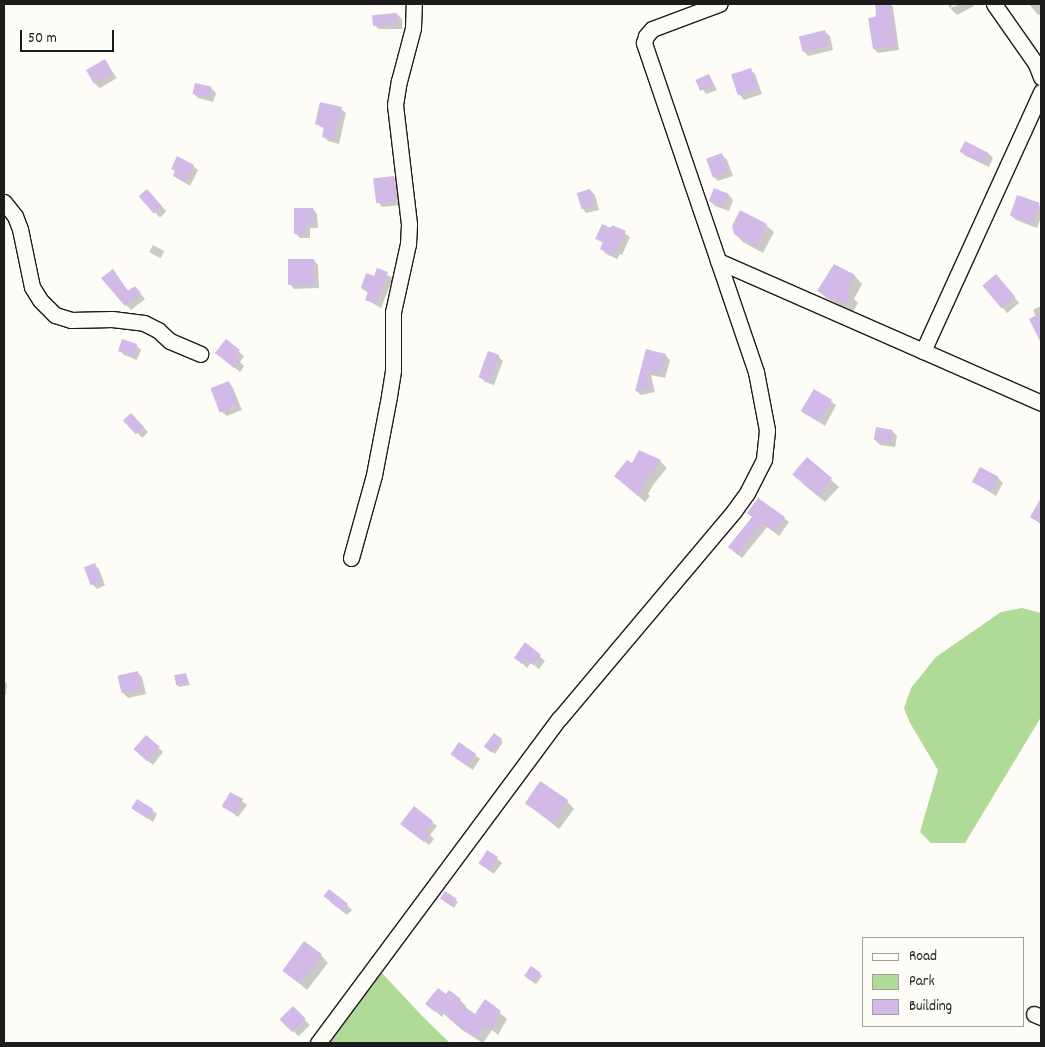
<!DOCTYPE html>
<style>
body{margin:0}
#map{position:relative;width:1045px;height:1047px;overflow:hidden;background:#fdfcf7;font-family:Dekko,sans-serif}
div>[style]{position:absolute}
.green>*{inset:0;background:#b0da97}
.shadow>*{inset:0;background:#0003;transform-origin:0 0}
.building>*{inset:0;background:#d3b9e8;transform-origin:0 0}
.roads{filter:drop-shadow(1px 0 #1c1c1c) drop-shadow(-1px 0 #1c1c1c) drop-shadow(0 1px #1c1c1c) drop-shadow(0 -1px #1c1c1c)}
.minor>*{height:15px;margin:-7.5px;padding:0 7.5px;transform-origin:7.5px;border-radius:7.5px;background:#fdfcf7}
span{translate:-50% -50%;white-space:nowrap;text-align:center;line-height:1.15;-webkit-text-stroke:5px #fdfcf7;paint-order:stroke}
.frame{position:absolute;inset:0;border:5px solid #1c1c1c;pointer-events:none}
.legend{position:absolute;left:862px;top:937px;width:162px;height:90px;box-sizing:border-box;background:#fdfcf7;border:1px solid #a3a29f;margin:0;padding:6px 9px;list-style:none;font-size:15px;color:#1c1c1c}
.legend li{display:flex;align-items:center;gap:10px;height:25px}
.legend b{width:25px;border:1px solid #a3a29f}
.scale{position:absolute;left:20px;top:30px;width:94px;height:22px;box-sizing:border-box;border:2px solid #1c1c1c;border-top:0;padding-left:6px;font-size:15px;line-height:18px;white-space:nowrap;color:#1c1c1c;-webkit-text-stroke:4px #fdfcf7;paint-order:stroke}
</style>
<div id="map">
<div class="green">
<i style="clip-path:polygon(1022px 608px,1041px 613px,1041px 717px,965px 843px,931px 843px,920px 832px,938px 770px,910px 723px,904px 708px,911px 688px,936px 657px,1001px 612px)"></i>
<i style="clip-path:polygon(380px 971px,425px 1019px,450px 1043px,327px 1043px)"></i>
</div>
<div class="shadow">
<i style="clip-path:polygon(890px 4px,893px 7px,899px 50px,878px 53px,874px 49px,877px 14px,876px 5px)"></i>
<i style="clip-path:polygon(948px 4px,954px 4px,950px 8px,960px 4px,973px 4px,974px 6px,957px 15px,949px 7px)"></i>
<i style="clip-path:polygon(1029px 4px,1041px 4px,1041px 14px,1038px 15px)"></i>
<i style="clip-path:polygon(397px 14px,402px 19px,402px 29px,379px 29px,374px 25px)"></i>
<i style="clip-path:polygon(825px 32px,830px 36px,833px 50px,808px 56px,804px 51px)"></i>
<i style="clip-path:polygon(104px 61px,117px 78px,100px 88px,95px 84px)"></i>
<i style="clip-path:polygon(751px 70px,755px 74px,762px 94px,744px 100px,740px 95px)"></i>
<i style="clip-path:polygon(709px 75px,717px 90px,706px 94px,697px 80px)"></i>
<i style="clip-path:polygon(211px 88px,216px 93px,213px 102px,198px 98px,193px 93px)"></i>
<i style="clip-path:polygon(341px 109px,346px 113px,339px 144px,328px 141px,323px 136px,325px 129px,316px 124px)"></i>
<i style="clip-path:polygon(961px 152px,989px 154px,993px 158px,989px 167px,966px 156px)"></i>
<i style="clip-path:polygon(722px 155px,727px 160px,733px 176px,718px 181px,714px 177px,708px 160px)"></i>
<i style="clip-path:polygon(193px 166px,198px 170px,190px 186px,174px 176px,176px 172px,173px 169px)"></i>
<i style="clip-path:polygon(393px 177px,398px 182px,401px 205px,382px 207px,378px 202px)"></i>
<i style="clip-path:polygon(590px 190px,595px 195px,599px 210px,586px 213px,582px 208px)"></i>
<i style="left:147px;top:191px;width:28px;height:9px;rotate:46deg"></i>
<i style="clip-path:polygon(729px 195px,733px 200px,729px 211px,715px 206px,710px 201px)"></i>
<i style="clip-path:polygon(1018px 196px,1041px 206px,1041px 217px,1037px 228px,1016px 220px,1011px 215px)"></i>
<i style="clip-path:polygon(313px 209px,317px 214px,318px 228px,310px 228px,310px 238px,300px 238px,295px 233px)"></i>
<i style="clip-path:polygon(766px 225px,774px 232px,763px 253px,743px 242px,735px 234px)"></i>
<i style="clip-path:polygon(613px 226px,630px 237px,622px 255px,620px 254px,617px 259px,606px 254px,602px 249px,604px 244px,597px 238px)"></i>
<i style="left:153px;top:245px;width:13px;height:8px;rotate:29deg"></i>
<i style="clip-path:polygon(314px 260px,318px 265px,319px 288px,294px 289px,290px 284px)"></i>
<i style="clip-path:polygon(834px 266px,855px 276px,862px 284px,854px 299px,858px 303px,853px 312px,826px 298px,819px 291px)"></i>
<i style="clip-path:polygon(378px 270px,393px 278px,381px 308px,367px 300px,369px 294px,362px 288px,375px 278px)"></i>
<i style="clip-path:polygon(113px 271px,129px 292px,139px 292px,145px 299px,131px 310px,126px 305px)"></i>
<i style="clip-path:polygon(1000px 280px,1019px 303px,1007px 313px,984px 286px)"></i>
<i style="clip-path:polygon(1041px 306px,1041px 330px,1037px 332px,1036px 317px,1033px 310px)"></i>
<i style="clip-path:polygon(226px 341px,244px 356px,240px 362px,244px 366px,240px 372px,221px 357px)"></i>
<i style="clip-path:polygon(136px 345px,141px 350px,137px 360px,124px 355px,119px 350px)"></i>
<i style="clip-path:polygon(647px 350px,665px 355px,670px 360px,665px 378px,651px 375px,655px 392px,641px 395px,636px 391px)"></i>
<i style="clip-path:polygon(498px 356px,503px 361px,494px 385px,485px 382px,480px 377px)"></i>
<i style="clip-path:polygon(229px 383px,233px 388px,242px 410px,227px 416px,222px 412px,213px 390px)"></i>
<i style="clip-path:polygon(815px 391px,836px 405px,825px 426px,803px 411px)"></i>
<i style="left:131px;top:415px;width:24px;height:8px;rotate:45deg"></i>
<i style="clip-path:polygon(892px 431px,897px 436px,895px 447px,880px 445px,875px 440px)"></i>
<i style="clip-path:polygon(639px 452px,660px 461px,667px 468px,653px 485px,648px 494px,650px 496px,645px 502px,623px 483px)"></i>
<i style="clip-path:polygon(807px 459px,839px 487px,825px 502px,801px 482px)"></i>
<i style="clip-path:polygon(998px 478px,1003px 483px,996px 496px,974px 482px)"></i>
<i style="clip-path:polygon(753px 517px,784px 518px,789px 522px,779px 536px,767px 527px,742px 558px,734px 552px)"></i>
<i style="clip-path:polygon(94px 564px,99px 569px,105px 585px,97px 589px,92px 584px)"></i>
<i style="clip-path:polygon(525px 644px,545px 661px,539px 669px,531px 663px,527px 668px,521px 662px)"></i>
<i style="clip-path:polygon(138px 673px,142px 677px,146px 694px,128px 698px,123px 693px)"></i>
<i style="clip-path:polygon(186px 674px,190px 685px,179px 687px,177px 685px)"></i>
<i style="clip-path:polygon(4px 681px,7px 684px,6px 695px,4px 695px)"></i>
<i style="clip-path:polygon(494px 735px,503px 742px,495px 754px,487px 749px)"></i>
<i style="clip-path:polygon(159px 748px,163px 752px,153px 765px,140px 754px)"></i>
<i style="clip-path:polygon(475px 755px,480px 759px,473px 770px,457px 759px)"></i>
<i style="left:231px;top:793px;width:20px;height:15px;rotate:37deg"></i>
<i style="clip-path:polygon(567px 801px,574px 809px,559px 829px,526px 803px)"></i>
<i style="clip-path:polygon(133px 808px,152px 810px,157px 814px,153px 822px)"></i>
<i style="clip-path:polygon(432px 822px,437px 826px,430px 835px,434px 839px,429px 845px,407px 828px)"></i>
<i style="left:488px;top:852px;width:18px;height:14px;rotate:38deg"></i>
<i style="clip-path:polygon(446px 892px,458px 902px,454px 908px,443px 900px)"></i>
<i style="clip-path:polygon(329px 901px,347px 905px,352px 910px,347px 915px)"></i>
<i style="clip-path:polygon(321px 955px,328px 963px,307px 990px,283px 970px)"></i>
<i style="clip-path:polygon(532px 967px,542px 976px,536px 984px,527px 978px)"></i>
<i style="clip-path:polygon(447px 995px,460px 1000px,466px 1006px,465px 1008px,475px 1015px,486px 1001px,507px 1019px,498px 1035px,492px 1030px,483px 1043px,462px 1030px,444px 1014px,442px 1017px,427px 1004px)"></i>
<i style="left:293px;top:1008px;width:24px;height:16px;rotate:45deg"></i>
</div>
<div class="building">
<i style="clip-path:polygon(875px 4px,890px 4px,896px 46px,873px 49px,868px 18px,875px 17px,876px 14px)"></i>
<i style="left:397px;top:13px;width:11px;height:25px;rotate:85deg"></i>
<i style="left:825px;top:30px;width:16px;height:27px;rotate:76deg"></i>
<i style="left:105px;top:59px;width:16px;height:22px;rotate:60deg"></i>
<i style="left:751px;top:68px;width:22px;height:21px;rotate:72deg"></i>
<i style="left:709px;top:74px;width:12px;height:15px;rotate:66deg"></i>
<i style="left:195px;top:83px;width:17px;height:11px;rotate:13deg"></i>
<i style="clip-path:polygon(320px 102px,342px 107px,334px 140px,322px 137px,324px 126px,315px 124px)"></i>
<i style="left:965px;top:141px;width:27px;height:12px;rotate:27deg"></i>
<i style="left:722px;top:153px;width:20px;height:17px;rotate:70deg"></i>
<i style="clip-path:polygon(177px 156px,194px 165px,185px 182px,173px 176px,175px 171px,171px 169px)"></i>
<i style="left:394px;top:176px;width:25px;height:21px;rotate:83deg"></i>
<i style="left:714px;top:188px;width:16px;height:14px;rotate:22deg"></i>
<i style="left:147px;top:189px;width:23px;height:11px;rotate:49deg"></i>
<i style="left:590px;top:189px;width:17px;height:14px;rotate:73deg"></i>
<i style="left:1017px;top:195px;width:24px;height:22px;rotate:19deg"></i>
<i style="clip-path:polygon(294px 208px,313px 208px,313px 224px,306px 224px,306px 234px,294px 234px)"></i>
<i style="clip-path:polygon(740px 210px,767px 224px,756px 247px,734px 234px,732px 226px)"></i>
<i style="clip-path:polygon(602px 224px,611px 228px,612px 225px,626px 231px,617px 251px,615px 250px,612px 255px,600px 249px,603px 242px,595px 239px)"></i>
<i style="left:288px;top:259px;width:26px;height:26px"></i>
<i style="clip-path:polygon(834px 264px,855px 275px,847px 292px,851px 294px,845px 305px,817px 291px)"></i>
<i style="clip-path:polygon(377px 268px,388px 272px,376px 304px,365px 300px,368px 292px,361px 288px,366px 273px,374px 276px)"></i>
<i style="clip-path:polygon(113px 269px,128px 291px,135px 286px,141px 293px,125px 306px,101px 278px)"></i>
<i style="left:996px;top:274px;width:30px;height:18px;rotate:50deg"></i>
<i style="clip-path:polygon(1041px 313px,1041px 343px,1029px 319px)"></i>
<i style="left:122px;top:339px;width:16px;height:13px;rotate:18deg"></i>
<i style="clip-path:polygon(226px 339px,240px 350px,235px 356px,240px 361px,234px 368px,215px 353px)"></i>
<i style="clip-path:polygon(646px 349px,666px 354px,660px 374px,647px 371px,651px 388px,635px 391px)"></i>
<i style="left:488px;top:351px;width:12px;height:28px;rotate:20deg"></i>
<i style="left:229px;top:381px;width:26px;height:20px;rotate:69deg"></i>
<i style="left:814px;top:389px;width:21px;height:26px;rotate:31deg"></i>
<i style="left:131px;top:413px;width:19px;height:11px;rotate:47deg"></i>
<i style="left:876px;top:427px;width:17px;height:13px;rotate:10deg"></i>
<i style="clip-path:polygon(639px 450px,661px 460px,647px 478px,642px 487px,644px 488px,638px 496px,614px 476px,627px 460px,632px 463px)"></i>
<i style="left:807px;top:457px;width:33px;height:23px;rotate:40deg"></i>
<i style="left:980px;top:467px;width:21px;height:17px;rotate:28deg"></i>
<i style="clip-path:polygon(758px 498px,785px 517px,774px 532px,762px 523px,737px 554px,728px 547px,752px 517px,747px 513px)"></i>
<i style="clip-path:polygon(1041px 498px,1041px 524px,1030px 517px)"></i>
<i style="left:95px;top:563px;width:19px;height:12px;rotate:69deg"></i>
<i style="clip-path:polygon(525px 642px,541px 655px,533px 665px,526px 659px,522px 664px,514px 658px)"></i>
<i style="left:138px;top:671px;width:18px;height:21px;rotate:77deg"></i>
<i style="left:186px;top:673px;width:10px;height:12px;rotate:79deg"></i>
<i style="left:494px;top:733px;width:10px;height:17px;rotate:37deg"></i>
<i style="left:146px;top:735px;width:18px;height:19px;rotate:41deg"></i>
<i style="left:459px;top:742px;width:21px;height:15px;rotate:35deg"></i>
<i style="left:540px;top:781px;width:34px;height:27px;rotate:34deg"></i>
<i style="left:230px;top:792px;width:15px;height:17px;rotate:28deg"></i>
<i style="left:137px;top:799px;width:19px;height:11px;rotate:32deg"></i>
<i style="clip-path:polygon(414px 806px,433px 821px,426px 830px,430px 833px,424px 842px,400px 824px)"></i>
<i style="left:487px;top:850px;width:13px;height:16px;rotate:32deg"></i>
<i style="left:329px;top:889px;width:24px;height:9px;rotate:38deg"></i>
<i style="left:445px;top:891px;width:14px;height:9px;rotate:34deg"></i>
<i style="left:304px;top:941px;width:22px;height:37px;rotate:36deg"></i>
<i style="left:531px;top:966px;width:12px;height:12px;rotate:35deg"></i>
<i style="clip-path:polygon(438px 988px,446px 994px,449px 990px,461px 999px,458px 1002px,475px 1014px,485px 999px,501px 1011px,495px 1019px,498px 1020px,491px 1029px,485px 1025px,476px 1037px,454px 1023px,455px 1022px,437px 1009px,435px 1012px,425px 1004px)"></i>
<i style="left:293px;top:1006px;width:18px;height:19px;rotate:45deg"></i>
</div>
<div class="roads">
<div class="minor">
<i style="left:994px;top:4px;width:73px;rotate:55deg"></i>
<i style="left:1036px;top:64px;width:14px;rotate:69deg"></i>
<i style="left:4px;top:202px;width:18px;rotate:52deg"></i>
<i style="left:15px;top:216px;width:14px;rotate:69deg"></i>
<i style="left:20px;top:229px;width:59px;rotate:78.3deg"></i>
<i style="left:32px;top:287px;width:15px;rotate:58deg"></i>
<i style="left:40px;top:300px;width:21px;rotate:45deg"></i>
<i style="left:55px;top:315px;width:17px;rotate:17deg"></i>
<i style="left:71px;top:320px;width:41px;rotate:-1.4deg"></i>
<i style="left:112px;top:319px;width:32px;rotate:7deg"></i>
<i style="left:144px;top:323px;width:16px;rotate:27deg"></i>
<i style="left:158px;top:330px;width:16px;rotate:43deg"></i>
<i style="left:170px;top:341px;width:33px;rotate:23deg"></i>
<i style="left:718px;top:261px;width:353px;rotate:23.7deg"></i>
<i style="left:923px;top:351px;width:285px;rotate:-65.5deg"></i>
<i style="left:351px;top:558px;width:86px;rotate:-74.5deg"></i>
<i style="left:374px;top:475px;width:80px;rotate:-79.2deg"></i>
<i style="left:389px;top:396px;width:26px;rotate:-81deg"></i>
<i style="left:393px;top:370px;width:58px;rotate:-90deg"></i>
<i style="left:393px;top:312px;width:70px;rotate:-77.6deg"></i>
<i style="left:408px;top:244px;width:20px;rotate:-87deg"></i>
<i style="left:409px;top:224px;width:120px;rotate:-96.7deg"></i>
<i style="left:395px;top:105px;width:24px;rotate:-81deg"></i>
<i style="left:399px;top:81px;width:55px;rotate:-75.2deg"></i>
<i style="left:413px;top:28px;width:24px;rotate:-88deg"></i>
<i style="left:1034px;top:1014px;width:8px;rotate:23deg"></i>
<i style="left:318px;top:1043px;width:404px;rotate:-53.4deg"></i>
<i style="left:559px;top:719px;width:272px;rotate:-49.9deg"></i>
<i style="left:734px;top:511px;width:22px;rotate:-54deg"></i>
<i style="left:747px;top:493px;width:38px;rotate:-63deg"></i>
<i style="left:764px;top:459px;width:29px;rotate:-84deg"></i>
<i style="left:767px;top:430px;width:59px;rotate:-100.7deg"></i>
<i style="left:756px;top:372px;width:348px;rotate:-108.8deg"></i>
<i style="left:644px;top:43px;width:7px;rotate:-74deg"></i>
<i style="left:646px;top:36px;width:9px;rotate:-49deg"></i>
<i style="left:652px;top:29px;width:72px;rotate:-20.5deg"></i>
</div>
</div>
<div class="frame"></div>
<ul class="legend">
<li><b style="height:6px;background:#fdfcf7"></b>Road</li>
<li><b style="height:14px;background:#b0da97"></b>Park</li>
<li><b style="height:14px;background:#d3b9e8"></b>Building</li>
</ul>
<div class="scale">50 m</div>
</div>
